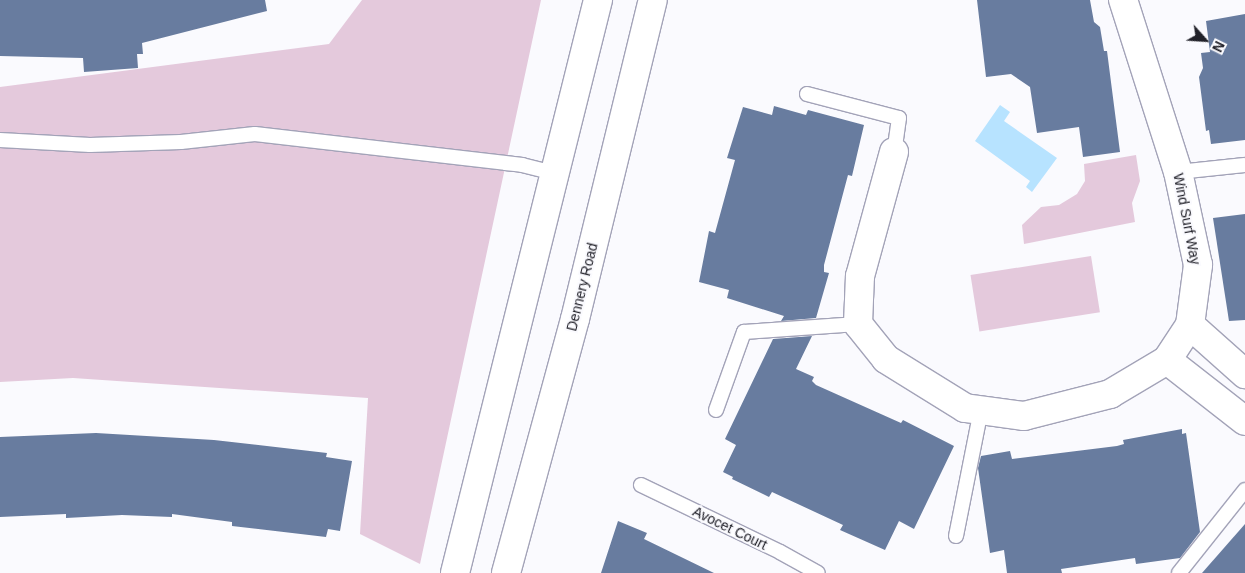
<!DOCTYPE html>
<style>
body{margin:0}
#map{position:relative;width:1245px;height:573px;overflow:hidden;background:#fafafe;font-family:Arial,sans-serif}
div>[style]{position:absolute}
.green>*{inset:0;background:#e4c9dc;transform-origin:0 0}
.water>*{inset:0;background:#b7e3ff}
.building>*{inset:0;background:#687c9f}
.roads{filter:drop-shadow(1px 0 #a3a3b8) drop-shadow(-1px 0 #a3a3b8) drop-shadow(0 1px #a3a3b8) drop-shadow(0 -1px #a3a3b8)}
.service>*{height:14px;margin:-7px;padding:0 7px;transform-origin:7px;border-radius:7px;background:#fff}
.minor>*{height:28px;margin:-14px;padding:0 14px;transform-origin:14px;border-radius:14px;background:#fff}
.tertiary>*{height:28px;margin:-14px;padding:0 14px;transform-origin:14px;border-radius:14px;background:#fff}
span{translate:-50% -50%;white-space:nowrap;text-align:center;line-height:1.15;-webkit-text-stroke:4px #fafafe;paint-order:stroke}
.street-label{font-size:14px;color:#212129}
.north{position:absolute;left:1180px;top:15px;width:50px;height:50px;-webkit-text-stroke:4px #fafafe;paint-order:stroke;rotate:116deg;font-size:14px;font-weight:700;line-height:20px;text-align:center;color:#212129}
.north::after{content:'';display:block;margin:auto;width:18px;height:22px;background:#212129;clip-path:polygon(50% 0,100% 100%,50% 72%,0 100%)}
</style>
<div id="map">
<div class="green">
<i style="clip-path:polygon(362px 0,541px 0,420px 564px,360px 534px,368px 398px,73px 378px,0 382px,0 87px,329px 44px)"></i>
<i style="clip-path:polygon(1136px 155px,1140px 181px,1132px 203px,1135px 222px,1024px 244px,1022px 225px,1041px 207px,1059px 205px,1077px 194px,1085px 181px,1084px 164px)"></i>
<i style="left:1091px;top:256px;width:57px;height:122px;rotate:81deg"></i>
</div>
<div class="water">
<i style="clip-path:polygon(1000px 105px,1010px 112px,1004px 121px,1057px 158px,1032px 192px,1026px 187px,1030px 181px,975px 141px)"></i>
</div>
<div class="building">
<i style="clip-path:polygon(0 0,265px 0,267px 11px,142px 43px,143px 54px,137px 54px,138px 68px,84px 72px,83px 58px,0 56px)"></i>
<i style="clip-path:polygon(977px 0,1090px 0,1094px 22px,1100px 27px,1104px 51px,1107px 51px,1120px 152px,1083px 157px,1079px 127px,1037px 133px,1030px 87px,1011px 74px,986px 77px)"></i>
<i style="clip-path:polygon(1245px 14px,1245px 140px,1211px 144px,1209px 130px,1206px 131px,1199px 77px,1203px 68px,1201px 53px,1210px 52px,1206px 21px)"></i>
<i style="clip-path:polygon(774px 106px,806px 115px,808px 110px,864px 125px,852px 176px,848px 175px,824px 265px,824px 272px,829px 273px,816px 318px,781px 321px,784px 316px,727px 298px,729px 290px,699px 282px,709px 231px,715px 233px,735px 160px,727px 158px,743px 107px,772px 115px)"></i>
<i style="clip-path:polygon(1245px 214px,1245px 320px,1229px 321px,1213px 218px)"></i>
<i style="clip-path:polygon(812px 336px,796px 369px,814px 377px,812px 381px,816px 385px,901px 423px,903px 420px,954px 446px,914px 529px,899px 521px,885px 550px,840px 530px,843px 525px,772px 492px,769px 497px,732px 479px,733px 477px,723px 472px,736px 445px,725px 439px,773px 339px)"></i>
<i style="clip-path:polygon(1182px 429px,1182px 434px,1186px 433px,1200px 532px,1180px 558px,1136px 564px,1135px 558px,1061px 569px,1062px 573px,1007px 573px,1004px 550px,990px 553px,978px 468px,981px 456px,1010px 451px,1012px 459px,1117px 446px,1124px 444px,1123px 440px)"></i>
<i style="clip-path:polygon(96px 433px,214px 440px,327px 453px,326px 457px,352px 461px,340px 531px,328px 529px,326px 537px,232px 526px,232px 522px,172px 514px,172px 517px,122px 515px,66px 518px,66px 514px,0 517px,0 437px)"></i>
<i style="clip-path:polygon(618px 521px,647px 533px,644px 539px,714px 573px,601px 573px)"></i>
<i style="clip-path:polygon(1245px 524px,1245px 573px,1202px 573px)"></i>
</div>
<div class="roads">
<div class="service">
<i style="left:807px;top:94px;width:95px;rotate:14.6deg"></i>
<i style="left:899px;top:118px;width:34px;rotate:98deg"></i>
<i style="left:0;top:140px;width:90px;rotate:3.2deg"></i>
<i style="left:90px;top:145px;width:91px;rotate:-1.9deg"></i>
<i style="left:181px;top:142px;width:74px;rotate:-6.2deg"></i>
<i style="left:255px;top:134px;width:269px;rotate:6.6deg"></i>
<i style="left:522px;top:165px;width:34px;rotate:14deg"></i>
<i style="left:1178px;top:172px;width:67px;rotate:-6deg"></i>
<i style="left:716px;top:410px;width:83px;rotate:-70.3deg"></i>
<i style="left:744px;top:332px;width:114px;rotate:-4deg"></i>
<i style="left:641px;top:485px;width:154px;rotate:25.7deg"></i>
<i style="left:780px;top:552px;width:43px;rotate:28.9deg"></i>
<i style="left:956px;top:536px;width:128px;rotate:-78.8deg"></i>
<i style="left:1179px;top:573px;width:106px;rotate:-51.5deg"></i>
</div>
<div class="minor">
<i style="left:894px;top:152px;width:129px;rotate:105.3deg"></i>
<i style="left:860px;top:276px;width:48px;rotate:92.4deg"></i>
<i style="left:858px;top:324px;width:45px;rotate:51.3deg"></i>
<i style="left:886px;top:359px;width:93px;rotate:31.8deg"></i>
<i style="left:965px;top:408px;width:60px;rotate:7.7deg"></i>
<i style="left:1024px;top:416px;width:89px;rotate:-14.3deg"></i>
<i style="left:1110px;top:394px;width:66px;rotate:-30.8deg"></i>
<i style="left:1167px;top:360px;width:42px;rotate:-56.7deg"></i>
<i style="left:1190px;top:325px;width:61px;rotate:-82.4deg"></i>
<i style="left:1198px;top:265px;width:95px;rotate:-102.1deg"></i>
<i style="left:1178px;top:172px;width:181px;rotate:-107.7deg"></i>
<i style="left:1190px;top:325px;width:74px;rotate:41.7deg"></i>
<i style="left:1167px;top:360px;width:99px;rotate:38deg"></i>
</div>
<div class="tertiary">
<i style="left:455px;top:573px;width:591px;rotate:-75.99deg"></i>
<i style="left:506px;top:573px;width:263px;rotate:-74.8deg"></i>
<i style="left:575px;top:319px;width:328px;rotate:-76.3deg"></i>
</div>
</div>
<div class="street-label">
<span style="left:1187px;top:219px;rotate:79deg">Wind Surf Way</span>
<span style="left:582px;top:287px;rotate:-76deg">Dennery Road</span>
<span style="left:730px;top:528px;rotate:26deg">Avocet Court</span>
</div>
<div class="north">N</div>
</div>
